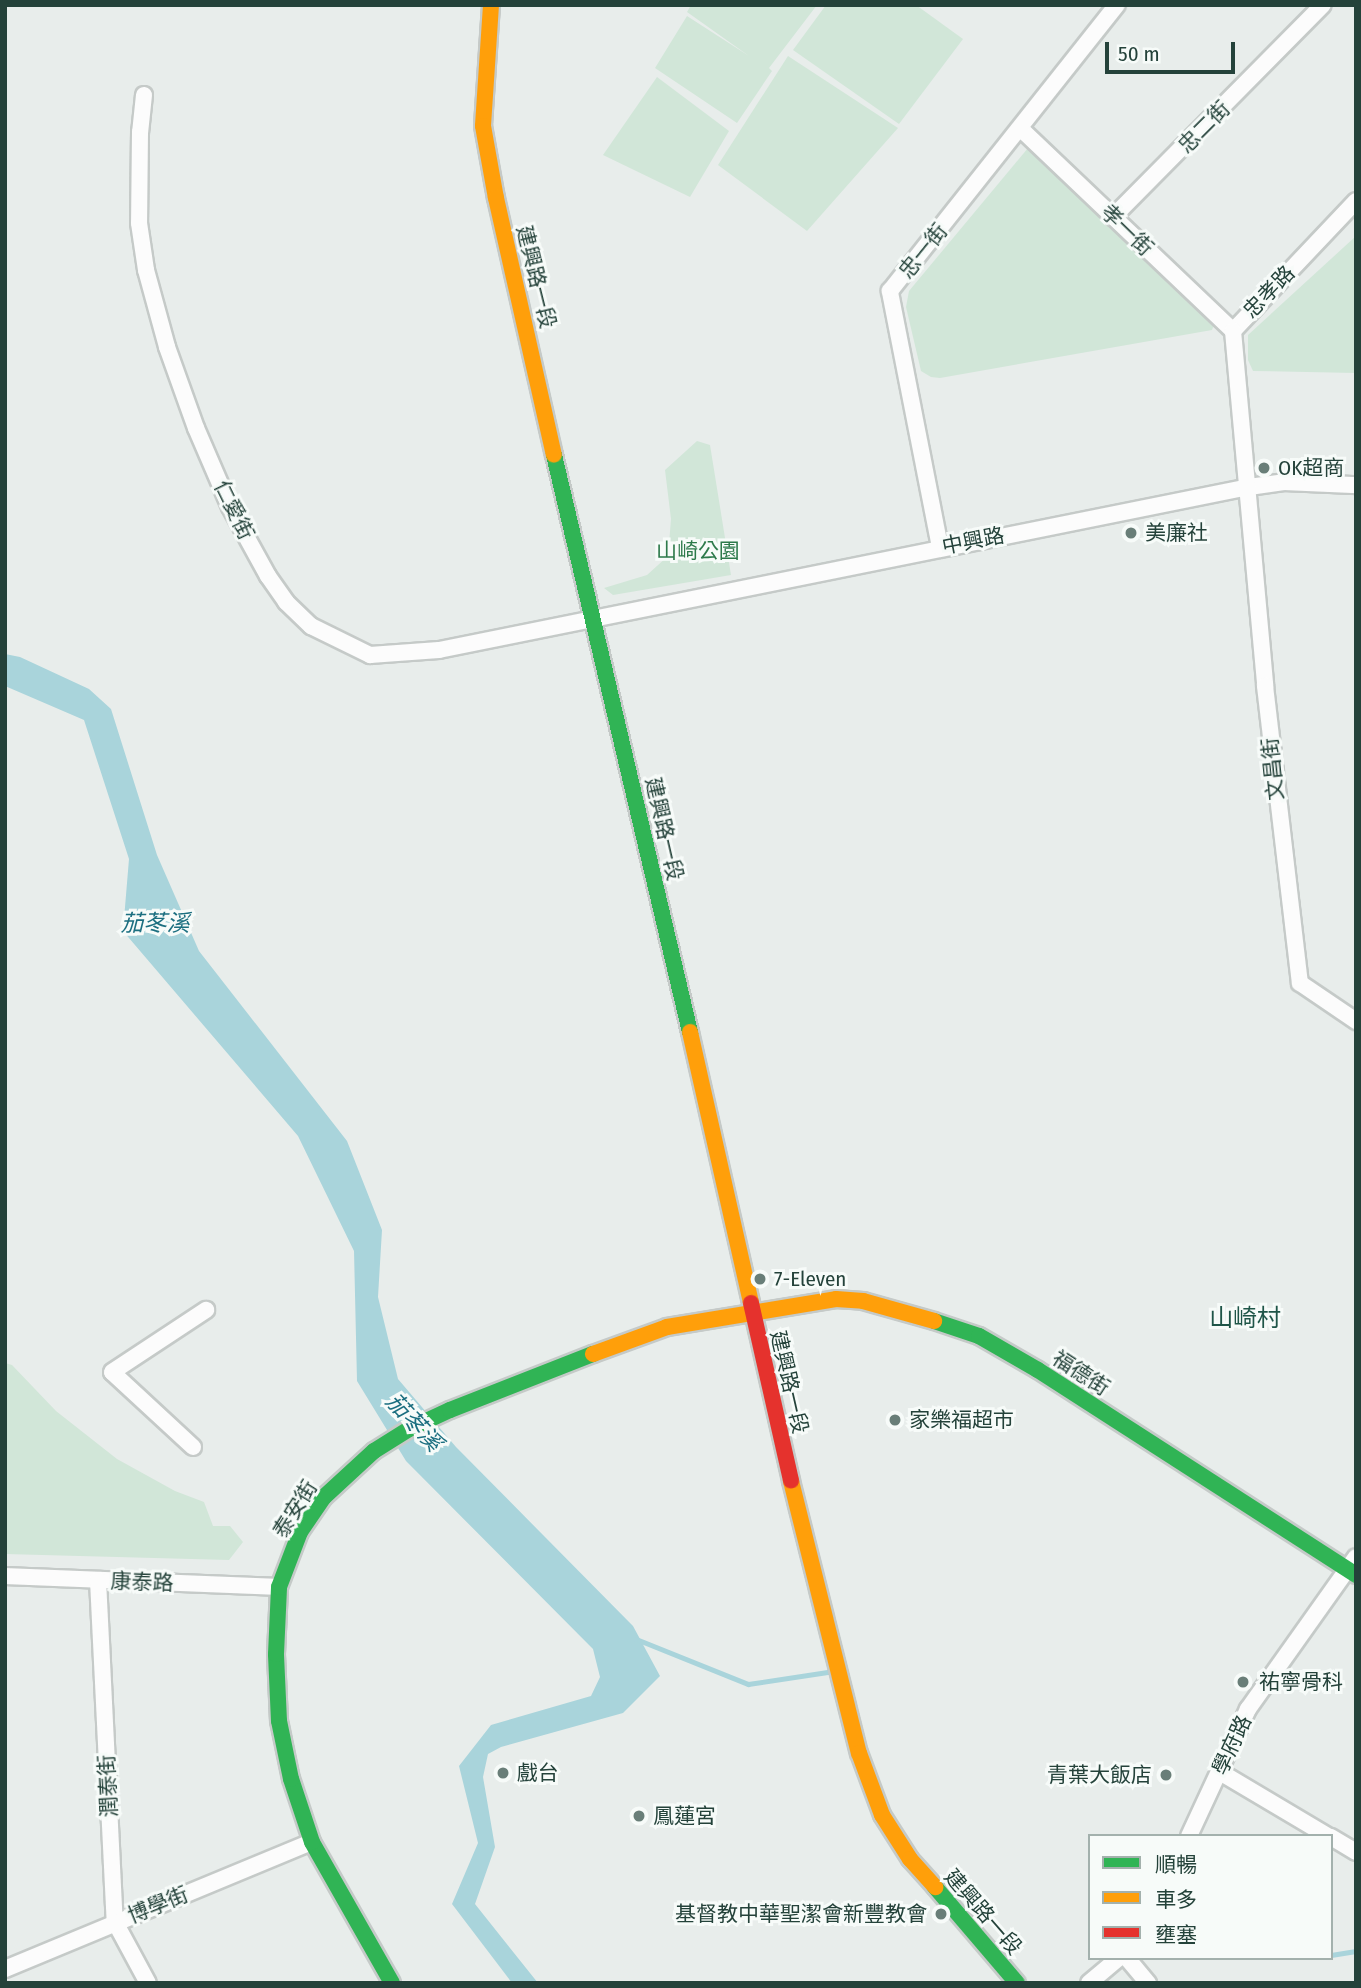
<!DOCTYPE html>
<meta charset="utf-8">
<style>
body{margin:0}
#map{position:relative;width:1361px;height:1988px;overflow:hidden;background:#e8edeb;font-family:"Fira Sans Condensed","Noto Sans TC",sans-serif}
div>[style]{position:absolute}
.green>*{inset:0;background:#d1e6d8}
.water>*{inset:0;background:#a9d4db}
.stream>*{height:5px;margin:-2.5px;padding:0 2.5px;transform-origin:2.5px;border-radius:2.5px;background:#a9d4db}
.roads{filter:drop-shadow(2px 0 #c5cac8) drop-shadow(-2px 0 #c5cac8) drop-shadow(0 2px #c5cac8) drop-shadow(0 -2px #c5cac8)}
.street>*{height:16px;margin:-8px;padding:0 8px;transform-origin:8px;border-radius:8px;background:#fcfcfc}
.fast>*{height:16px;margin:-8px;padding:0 8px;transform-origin:8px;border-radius:8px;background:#30b455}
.slow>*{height:16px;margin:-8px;padding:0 8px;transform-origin:8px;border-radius:8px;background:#ff9f0a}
.jam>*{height:16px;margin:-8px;padding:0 8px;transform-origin:8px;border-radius:8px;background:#e5322d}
.dots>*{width:19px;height:19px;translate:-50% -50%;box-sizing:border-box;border:4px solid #f7fbf9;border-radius:50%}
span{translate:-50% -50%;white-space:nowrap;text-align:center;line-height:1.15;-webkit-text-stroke:6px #f7fbf9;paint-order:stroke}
.street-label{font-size:21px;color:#24423a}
.poi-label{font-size:21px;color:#24423a}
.left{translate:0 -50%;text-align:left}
.right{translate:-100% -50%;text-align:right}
.park-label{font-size:21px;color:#2d7a4b}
.water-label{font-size:23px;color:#1c6f80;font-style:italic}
.quarter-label{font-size:24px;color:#1f5548}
.frame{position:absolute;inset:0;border:7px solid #24423a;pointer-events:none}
.legend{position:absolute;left:1088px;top:1834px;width:245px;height:126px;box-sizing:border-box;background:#f7fbf9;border:2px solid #a3b1ad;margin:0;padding:9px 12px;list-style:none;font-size:21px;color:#24423a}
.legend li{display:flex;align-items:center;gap:14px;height:35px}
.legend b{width:35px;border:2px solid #a3b1ad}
.scale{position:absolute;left:1105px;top:42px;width:130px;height:32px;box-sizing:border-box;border:4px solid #24423a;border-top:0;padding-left:9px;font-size:21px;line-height:24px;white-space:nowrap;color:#24423a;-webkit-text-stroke:5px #f7fbf9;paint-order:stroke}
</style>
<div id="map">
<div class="green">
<i style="clip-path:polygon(691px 5px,817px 5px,769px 68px,772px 71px,737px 123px,655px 68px,687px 16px,749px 56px,687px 12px)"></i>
<i style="clip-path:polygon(826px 5px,916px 5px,963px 39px,899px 124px,793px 50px)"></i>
<i style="clip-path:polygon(788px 56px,898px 128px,807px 231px,718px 165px)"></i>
<i style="clip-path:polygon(657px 77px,729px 131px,690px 197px,603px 155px)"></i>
<i style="clip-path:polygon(1028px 148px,1206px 317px,1214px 325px,1212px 330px,940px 378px,931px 377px,921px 371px,906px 307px,909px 291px)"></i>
<i style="clip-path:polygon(1356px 236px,1356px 373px,1253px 371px,1248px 360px,1248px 335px)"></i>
<i style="clip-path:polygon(697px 441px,710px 445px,731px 575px,613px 595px,604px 588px,647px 575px,668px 556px,671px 519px,665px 470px)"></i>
<i style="clip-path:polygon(5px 1363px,12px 1365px,56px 1411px,117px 1459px,175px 1491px,204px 1502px,213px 1526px,230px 1526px,243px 1542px,229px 1560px,5px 1554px)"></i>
</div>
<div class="water">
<i style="clip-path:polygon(5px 654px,20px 657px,89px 689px,111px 709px,157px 855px,199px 951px,347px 1141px,382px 1230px,378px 1297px,398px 1379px,456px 1447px,633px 1626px,660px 1676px,623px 1713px,501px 1747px,488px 1754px,483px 1777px,495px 1847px,475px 1904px,538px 1983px,512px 1983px,452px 1904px,478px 1843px,459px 1766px,491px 1725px,591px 1696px,600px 1677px,593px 1649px,406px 1461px,357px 1381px,354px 1251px,298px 1136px,123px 931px,129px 859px,84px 720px,5px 686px)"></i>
</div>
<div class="stream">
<i style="left:636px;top:1639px;width:121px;rotate:21.9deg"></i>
<i style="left:748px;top:1684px;width:87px;rotate:-8.6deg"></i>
<i style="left:1331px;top:1955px;width:25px;rotate:-9deg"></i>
</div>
<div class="roads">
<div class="street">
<i style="left:144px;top:95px;width:37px;rotate:96deg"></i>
<i style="left:140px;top:132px;width:91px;rotate:90.6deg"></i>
<i style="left:139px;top:223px;width:48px;rotate:81.5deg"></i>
<i style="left:146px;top:270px;width:80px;rotate:74.7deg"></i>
<i style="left:167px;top:347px;width:86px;rotate:70.3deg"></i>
<i style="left:196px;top:428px;width:86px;rotate:66.7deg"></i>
<i style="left:230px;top:507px;width:79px;rotate:61.2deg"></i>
<i style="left:268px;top:576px;width:32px;rotate:55deg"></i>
<i style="left:286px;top:602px;width:35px;rotate:44deg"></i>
<i style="left:311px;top:626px;width:66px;rotate:26.2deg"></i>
<i style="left:370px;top:655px;width:69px;rotate:-4.1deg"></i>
<i style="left:439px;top:650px;width:826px;rotate:-11.38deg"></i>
<i style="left:1249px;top:487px;width:37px;rotate:-8deg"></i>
<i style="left:1286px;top:482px;width:70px;rotate:2.5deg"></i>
<i style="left:1021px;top:129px;width:293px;rotate:43.6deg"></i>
<i style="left:1356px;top:201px;width:179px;rotate:133.4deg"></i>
<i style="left:1233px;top:331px;width:356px;rotate:84.8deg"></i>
<i style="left:1265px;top:686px;width:299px;rotate:83.3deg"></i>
<i style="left:1300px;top:983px;width:68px;rotate:34.2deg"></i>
<i style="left:1113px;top:217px;width:298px;rotate:-45.3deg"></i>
<i style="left:940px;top:547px;width:261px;rotate:-101.1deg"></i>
<i style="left:890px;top:291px;width:365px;rotate:-51.6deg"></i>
<i style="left:193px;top:1447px;width:110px;rotate:-137.2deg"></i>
<i style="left:112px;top:1372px;width:113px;rotate:-33.4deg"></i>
<i style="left:5px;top:1576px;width:274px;rotate:2.3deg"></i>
<i style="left:98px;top:1580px;width:342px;rotate:87.2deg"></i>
<i style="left:115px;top:1922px;width:69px;rotate:61.6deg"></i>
<i style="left:1220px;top:1772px;width:126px;rotate:30.7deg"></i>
<i style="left:1189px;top:1836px;width:140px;rotate:-65.1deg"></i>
<i style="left:1248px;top:1709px;width:186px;rotate:-54.6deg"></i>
<i style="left:1331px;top:1837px;width:29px;rotate:31deg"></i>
<i style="left:1127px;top:1958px;width:33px;rotate:50deg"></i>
<i style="left:5px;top:1969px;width:332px;rotate:-22.5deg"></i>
<i style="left:1089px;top:1983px;width:39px;rotate:-40deg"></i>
</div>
<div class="fast">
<i style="left:554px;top:455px;width:593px;rotate:76.74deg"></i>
<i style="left:934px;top:1321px;width:47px;rotate:18.4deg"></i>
<i style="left:979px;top:1336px;width:68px;rotate:30deg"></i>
<i style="left:1038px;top:1370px;width:378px;rotate:32.8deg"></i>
<i style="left:935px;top:1887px;width:126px;rotate:49.5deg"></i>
<i style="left:392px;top:1983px;width:162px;rotate:-119.6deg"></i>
<i style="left:312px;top:1842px;width:66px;rotate:-108.4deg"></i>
<i style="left:291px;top:1779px;width:59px;rotate:-101.7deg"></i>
<i style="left:279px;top:1721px;width:67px;rotate:-92.6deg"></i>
<i style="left:276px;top:1654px;width:67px;rotate:-87.4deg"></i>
<i style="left:279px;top:1587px;width:59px;rotate:-69.1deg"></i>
<i style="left:300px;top:1532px;width:42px;rotate:-55.6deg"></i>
<i style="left:324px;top:1497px;width:68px;rotate:-42.6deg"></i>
<i style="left:374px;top:1451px;width:41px;rotate:-32.2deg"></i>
<i style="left:409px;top:1429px;width:45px;rotate:-24.9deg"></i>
<i style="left:450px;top:1410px;width:154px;rotate:-21.4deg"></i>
</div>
<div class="slow">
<i style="left:491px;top:5px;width:121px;rotate:93.8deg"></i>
<i style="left:483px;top:126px;width:73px;rotate:79.8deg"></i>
<i style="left:496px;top:198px;width:263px;rotate:77.3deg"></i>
<i style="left:690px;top:1032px;width:278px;rotate:77.3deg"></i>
<i style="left:593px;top:1354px;width:79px;rotate:-20deg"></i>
<i style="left:667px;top:1327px;width:171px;rotate:-9.4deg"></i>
<i style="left:836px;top:1299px;width:27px;rotate:4deg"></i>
<i style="left:863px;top:1301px;width:74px;rotate:15.7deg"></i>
<i style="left:791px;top:1481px;width:280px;rotate:76deg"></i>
<i style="left:859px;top:1753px;width:66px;rotate:69.6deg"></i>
<i style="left:882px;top:1815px;width:52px;rotate:57.5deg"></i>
<i style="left:910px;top:1859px;width:38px;rotate:48deg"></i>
</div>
<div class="jam">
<i style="left:751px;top:1303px;width:182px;rotate:77.3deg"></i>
</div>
</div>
<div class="dots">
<i style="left:1264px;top:468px;background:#697e78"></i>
<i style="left:1131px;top:533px;background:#697e78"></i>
<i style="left:760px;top:1279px;background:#697e78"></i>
<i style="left:895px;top:1420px;background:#697e78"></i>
<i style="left:1243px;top:1682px;background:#697e78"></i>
<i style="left:503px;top:1773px;background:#697e78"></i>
<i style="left:1166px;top:1775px;background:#697e78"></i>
<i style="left:639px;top:1816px;background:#697e78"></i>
<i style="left:941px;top:1914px;background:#697e78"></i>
</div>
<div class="street-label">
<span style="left:1204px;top:127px;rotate:-45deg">忠二街</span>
<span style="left:1127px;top:230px;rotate:44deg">孝一街</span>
<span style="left:923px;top:251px;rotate:-51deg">忠一街</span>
<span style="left:536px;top:277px;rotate:76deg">建興路一段</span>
<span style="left:1269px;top:292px;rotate:-46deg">忠孝路</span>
<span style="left:234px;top:510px;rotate:64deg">仁愛街</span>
<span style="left:973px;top:541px;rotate:-11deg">中興路</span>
<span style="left:1273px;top:769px;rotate:-96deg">文昌街</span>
<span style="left:664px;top:829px;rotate:77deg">建興路一段</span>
<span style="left:1081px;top:1373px;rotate:33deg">福德街</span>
<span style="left:789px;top:1382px;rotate:77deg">建興路一段</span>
<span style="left:295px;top:1509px;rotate:-58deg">泰安街</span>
<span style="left:142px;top:1582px;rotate:2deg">康泰路</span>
<span style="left:1232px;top:1745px;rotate:-65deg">學府路</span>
<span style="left:108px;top:1786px;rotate:-93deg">潤泰街</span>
<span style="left:158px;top:1905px;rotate:-22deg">博學街</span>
<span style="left:983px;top:1912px;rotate:49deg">建興路一段</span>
</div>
<div class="poi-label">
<span class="left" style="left:1278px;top:468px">OK超商</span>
<span class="left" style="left:1145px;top:533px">美廉社</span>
<span class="left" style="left:774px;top:1279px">7-Eleven</span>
<span class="left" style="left:909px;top:1420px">家樂福超市</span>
<span class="left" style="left:1259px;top:1682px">祐寧骨科</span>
<span class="left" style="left:517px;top:1773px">戲台</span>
<span class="right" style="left:1152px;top:1775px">青葉大飯店</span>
<span class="left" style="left:653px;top:1816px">鳳蓮宮</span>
<span class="right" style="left:927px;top:1914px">基督教中華聖潔會新豐教會</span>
</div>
<div class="park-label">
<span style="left:698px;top:551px">山崎公園</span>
</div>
<div class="water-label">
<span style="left:155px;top:923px">茄苳溪</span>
<span style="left:414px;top:1422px;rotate:47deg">茄苳溪</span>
</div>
<div class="quarter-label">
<span style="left:1245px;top:1319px">山崎村</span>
</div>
<div class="frame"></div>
<ul class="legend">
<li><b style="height:9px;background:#30b455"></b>順暢</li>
<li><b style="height:9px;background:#ff9f0a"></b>車多</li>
<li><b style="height:9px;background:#e5322d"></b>壅塞</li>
</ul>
<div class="scale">50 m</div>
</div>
